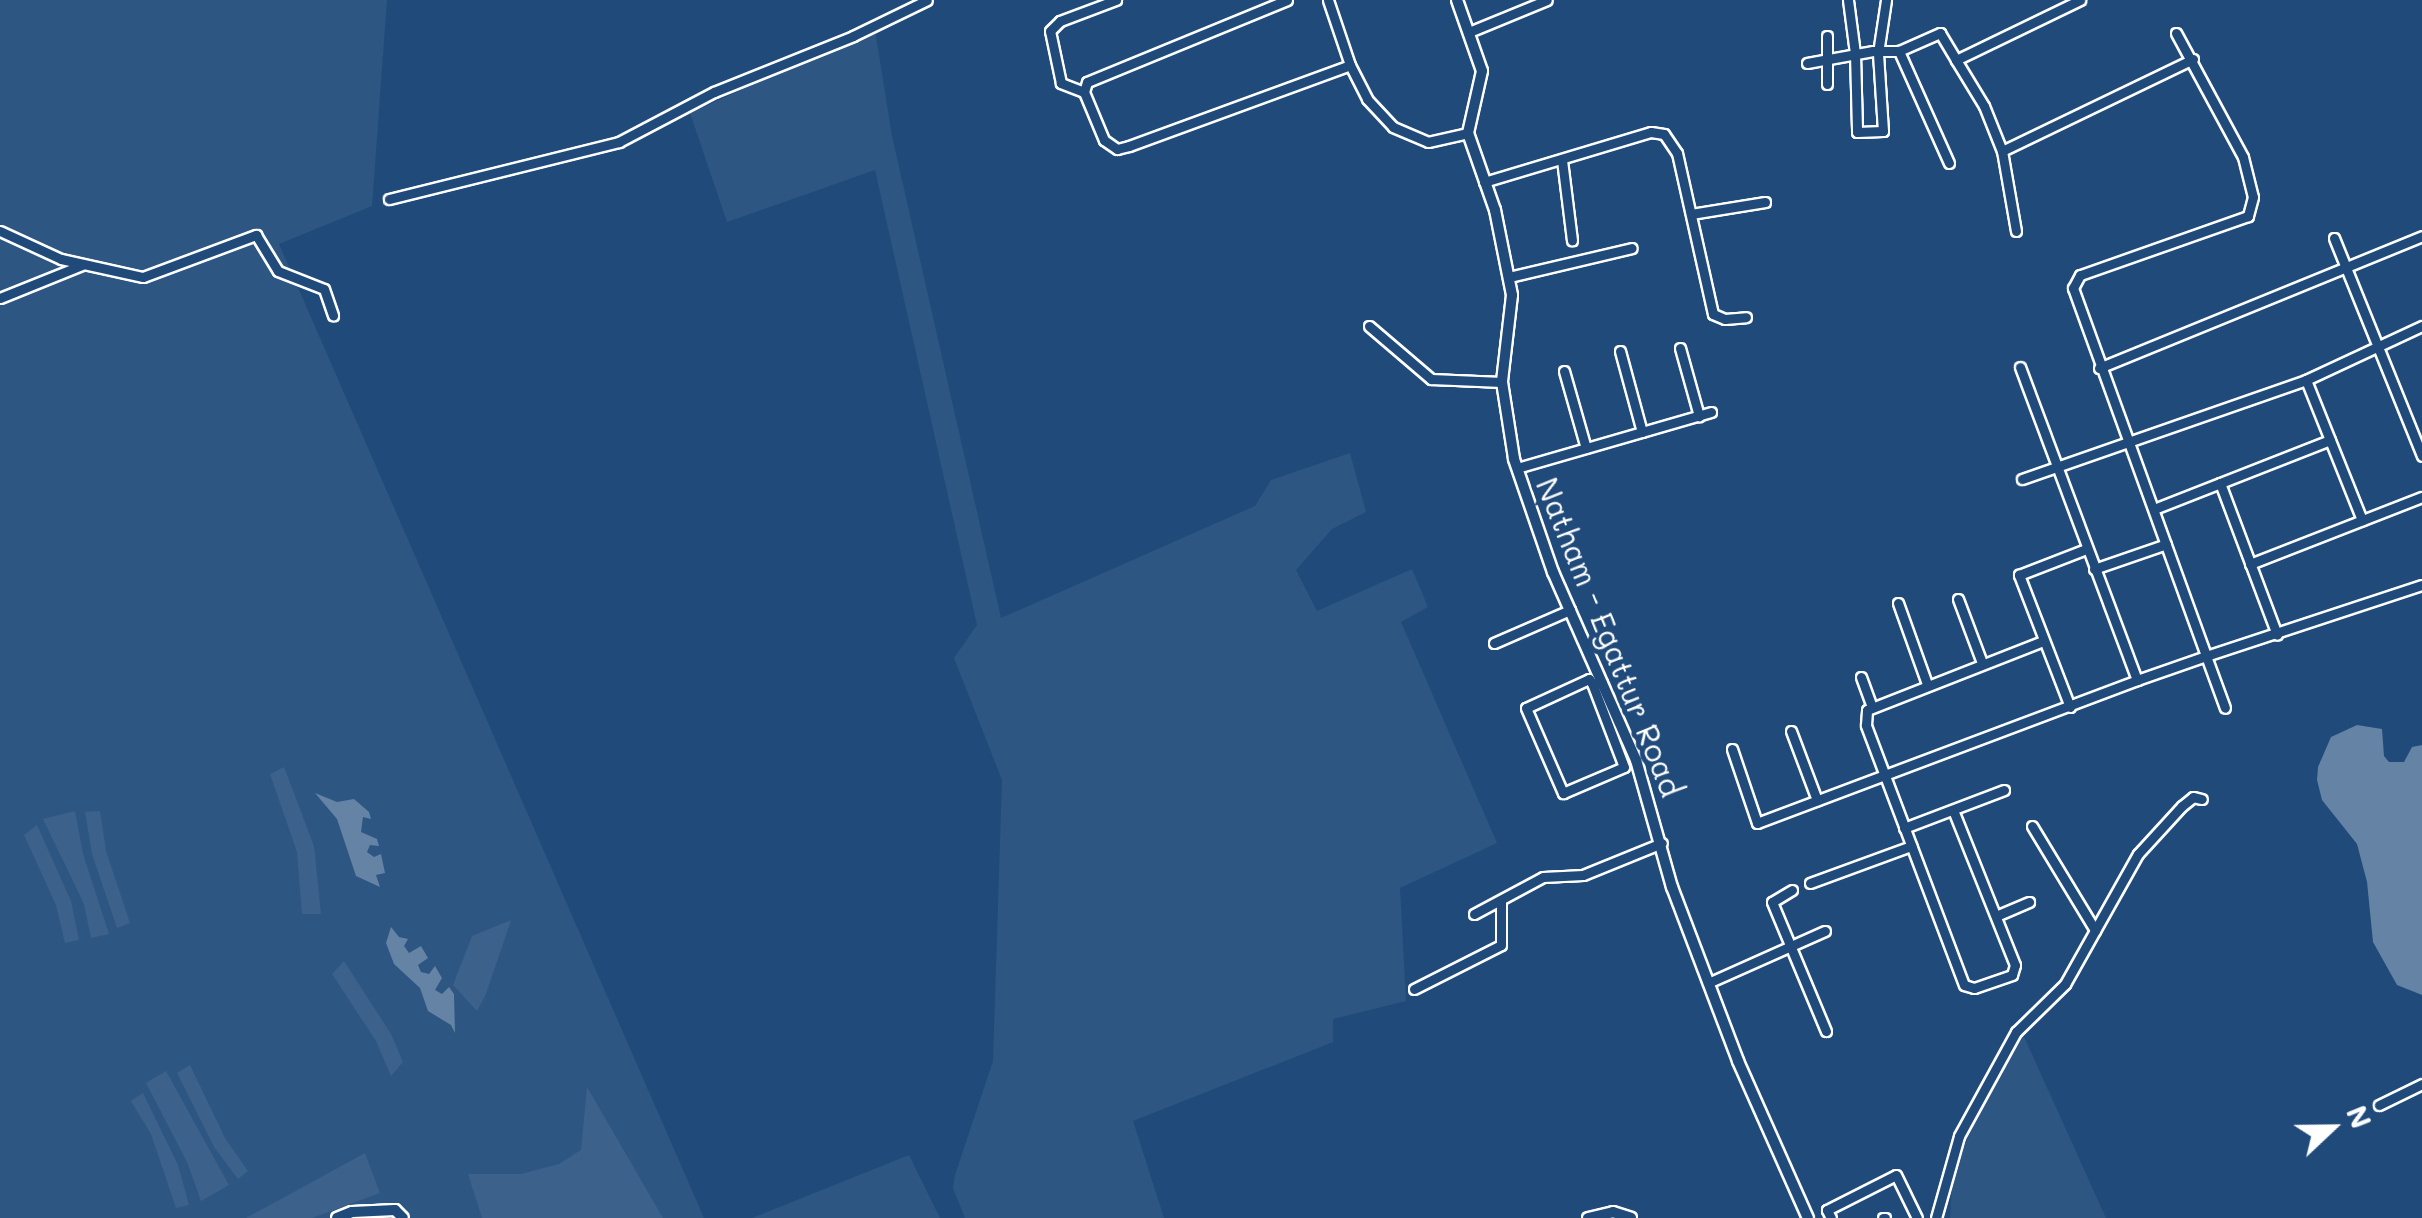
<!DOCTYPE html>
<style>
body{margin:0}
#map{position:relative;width:2422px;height:1218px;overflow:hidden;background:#1f4a7a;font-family:Mali,sans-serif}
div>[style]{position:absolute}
.built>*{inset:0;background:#2e5683}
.green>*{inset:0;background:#3c618b}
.water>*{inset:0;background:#6583a4}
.roads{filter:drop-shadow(2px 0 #fff) drop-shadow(-2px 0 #fff) drop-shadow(0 2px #fff) drop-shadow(0 -2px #fff)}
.minor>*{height:9px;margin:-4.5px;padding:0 4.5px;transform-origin:4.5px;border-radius:4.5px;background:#1f4a7a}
.tertiary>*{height:10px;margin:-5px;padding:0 5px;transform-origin:5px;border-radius:5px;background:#1f4a7a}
span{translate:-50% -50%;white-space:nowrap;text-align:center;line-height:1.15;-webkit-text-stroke:10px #1f4a7a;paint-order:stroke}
.street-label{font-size:30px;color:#fff}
.north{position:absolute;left:2282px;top:1078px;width:100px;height:100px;-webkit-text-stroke:8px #1f4a7a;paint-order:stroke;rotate:68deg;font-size:28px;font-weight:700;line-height:40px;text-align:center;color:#fff}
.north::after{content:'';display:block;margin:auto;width:35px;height:45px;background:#fff;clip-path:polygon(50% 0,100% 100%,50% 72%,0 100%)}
</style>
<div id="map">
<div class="built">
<i style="clip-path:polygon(0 0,387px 0,372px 206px,279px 244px,704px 1218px,0 1218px)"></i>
<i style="clip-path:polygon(875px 30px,892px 136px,1001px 618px,1255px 506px,1271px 480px,1350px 453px,1366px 512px,1332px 529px,1296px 570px,1317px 611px,1412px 569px,1428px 607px,1401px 622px,1497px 843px,1400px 888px,1406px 1001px,1333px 1019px,1333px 1042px,1133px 1121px,1164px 1218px,965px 1218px,953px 1188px,955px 1175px,993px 1061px,1002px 780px,954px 658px,977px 625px,875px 170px,727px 222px,690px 113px)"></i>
<i style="clip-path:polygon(2021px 1030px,2106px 1218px,1950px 1218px,1953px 1168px)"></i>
<i style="clip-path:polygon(909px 1155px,940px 1218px,752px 1218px)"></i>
</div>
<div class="green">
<i style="clip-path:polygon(284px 767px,314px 846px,321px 914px,302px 914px,297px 852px,270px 774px)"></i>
<i style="clip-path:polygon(75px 811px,83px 854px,109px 934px,91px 938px,84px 904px,43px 819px)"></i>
<i style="clip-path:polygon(100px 811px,106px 851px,130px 923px,117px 928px,92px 854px,85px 812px)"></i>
<i style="clip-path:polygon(37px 825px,71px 901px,79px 940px,65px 943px,56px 905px,24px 835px)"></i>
<i style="clip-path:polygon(511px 920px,486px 994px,477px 1011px,453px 985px,472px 936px)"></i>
<i style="clip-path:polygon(344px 961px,391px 1034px,403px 1062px,391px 1076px,376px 1041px,332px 974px)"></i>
<i style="clip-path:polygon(190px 1065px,225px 1138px,248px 1171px,238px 1179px,214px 1147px,177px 1073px)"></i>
<i style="clip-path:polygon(166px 1071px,229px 1185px,201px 1201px,187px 1162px,146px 1083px)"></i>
<i style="clip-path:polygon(587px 1087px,663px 1218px,482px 1218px,468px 1174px,521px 1174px,559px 1164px,581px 1150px)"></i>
<i style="clip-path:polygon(143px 1093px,178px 1165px,189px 1205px,176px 1208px,151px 1134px,131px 1101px)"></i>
<i style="clip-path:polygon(365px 1153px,380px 1193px,312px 1218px,246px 1218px)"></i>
</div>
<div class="water">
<i style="clip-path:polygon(2357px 725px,2382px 729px,2384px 756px,2389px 762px,2404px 762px,2412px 747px,2422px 745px,2422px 995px,2397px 985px,2373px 942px,2367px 882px,2357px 844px,2322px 800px,2317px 780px,2318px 767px,2331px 737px)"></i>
<i style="clip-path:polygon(315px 793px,337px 802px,354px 799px,369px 812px,371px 819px,363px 817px,361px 832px,377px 839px,379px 846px,370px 845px,367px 852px,374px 857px,381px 854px,385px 873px,376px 875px,380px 887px,356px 876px,337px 819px)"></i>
<i style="clip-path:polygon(391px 927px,399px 937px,408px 939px,404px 946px,409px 953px,421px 946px,428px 958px,418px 965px,421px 972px,429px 974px,435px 966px,442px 978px,435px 990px,442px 994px,449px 987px,454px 994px,455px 1033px,451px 1025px,428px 1011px,420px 988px,394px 964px,386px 943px)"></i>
</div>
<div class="roads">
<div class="minor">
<i style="left:1287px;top:0;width:216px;rotate:157.7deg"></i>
<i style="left:1087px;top:82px;width:10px;rotate:107deg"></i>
<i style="left:1084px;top:92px;width:52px;rotate:67.4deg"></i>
<i style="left:1104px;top:140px;width:16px;rotate:35deg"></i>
<i style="left:1117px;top:149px;width:12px;rotate:-14deg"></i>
<i style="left:1129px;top:146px;width:235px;rotate:-20.1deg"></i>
<i style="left:1328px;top:0;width:69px;rotate:71.3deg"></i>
<i style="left:1350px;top:65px;width:38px;rotate:63deg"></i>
<i style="left:1367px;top:99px;width:38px;rotate:47deg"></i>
<i style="left:1393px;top:127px;width:38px;rotate:23deg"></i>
<i style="left:1428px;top:142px;width:41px;rotate:-12.7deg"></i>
<i style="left:1848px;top:0;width:53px;rotate:82.5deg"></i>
<i style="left:1855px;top:53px;width:79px;rotate:88.5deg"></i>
<i style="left:1857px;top:132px;width:26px;rotate:-2deg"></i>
<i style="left:1883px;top:131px;width:78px;rotate:-93.7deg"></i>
<i style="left:1878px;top:53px;width:54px;rotate:-81.4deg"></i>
<i style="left:1469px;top:32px;width:84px;rotate:-22.3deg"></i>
<i style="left:2176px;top:33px;width:141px;rotate:61.6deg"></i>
<i style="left:2243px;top:157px;width:41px;rotate:76deg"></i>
<i style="left:2253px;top:197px;width:20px;rotate:105deg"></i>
<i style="left:2248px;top:216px;width:178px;rotate:160.6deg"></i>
<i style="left:2080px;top:275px;width:15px;rotate:118deg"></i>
<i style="left:2073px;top:288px;width:391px;rotate:70.1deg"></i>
<i style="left:2206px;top:656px;width:227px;rotate:-18.2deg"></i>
<i style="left:1827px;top:36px;width:48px;rotate:90deg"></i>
<i style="left:1807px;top:63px;width:67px;rotate:-10.3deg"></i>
<i style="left:1873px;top:51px;width:26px"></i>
<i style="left:1084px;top:92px;width:25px;rotate:-159deg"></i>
<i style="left:1061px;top:83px;width:53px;rotate:-101.9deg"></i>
<i style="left:1050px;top:31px;width:14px;rotate:-45deg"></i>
<i style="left:1060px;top:21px;width:60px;rotate:-20.6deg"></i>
<i style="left:2002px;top:151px;width:212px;rotate:-25.7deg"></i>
<i style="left:1562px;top:160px;width:81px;rotate:82.9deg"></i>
<i style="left:1949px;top:163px;width:123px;rotate:-114.1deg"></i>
<i style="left:1899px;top:51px;width:45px;rotate:-23.7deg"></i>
<i style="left:1940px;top:33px;width:31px;rotate:59deg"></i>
<i style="left:1484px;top:182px;width:174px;rotate:-16.7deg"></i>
<i style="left:1651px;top:132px;width:13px;rotate:9deg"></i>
<i style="left:1664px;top:134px;width:23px;rotate:56deg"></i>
<i style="left:1677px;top:153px;width:165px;rotate:77.4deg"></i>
<i style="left:1713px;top:314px;width:13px;rotate:23deg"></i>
<i style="left:1725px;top:319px;width:21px;rotate:-5deg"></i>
<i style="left:389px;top:199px;width:237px;rotate:-13.9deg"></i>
<i style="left:619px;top:142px;width:107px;rotate:-27.8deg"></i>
<i style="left:714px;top:92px;width:150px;rotate:-21.9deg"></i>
<i style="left:853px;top:36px;width:82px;rotate:-25.9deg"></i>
<i style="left:1691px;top:214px;width:75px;rotate:-9.2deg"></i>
<i style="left:0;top:231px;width:67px;rotate:24.7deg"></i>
<i style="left:61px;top:259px;width:84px;rotate:12.4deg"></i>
<i style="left:143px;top:277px;width:121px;rotate:-20.4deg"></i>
<i style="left:256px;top:235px;width:42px;rotate:58.6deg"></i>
<i style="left:278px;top:271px;width:49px;rotate:21.4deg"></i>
<i style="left:324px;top:289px;width:28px;rotate:71deg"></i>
<i style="left:2016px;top:231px;width:81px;rotate:-99.9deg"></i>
<i style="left:2002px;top:151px;width:48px;rotate:-111.8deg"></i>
<i style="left:1984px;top:106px;width:54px;rotate:-121.3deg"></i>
<i style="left:1956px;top:60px;width:138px;rotate:-25.8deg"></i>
<i style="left:2334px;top:238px;width:235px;rotate:68deg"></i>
<i style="left:1509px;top:277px;width:126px;rotate:-13.3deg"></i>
<i style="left:0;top:298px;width:88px;rotate:-21.9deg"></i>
<i style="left:1369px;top:326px;width:82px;rotate:40.5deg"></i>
<i style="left:1431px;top:379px;width:71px;rotate:2.4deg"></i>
<i style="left:1680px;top:348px;width:71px;rotate:74.4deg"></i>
<i style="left:1620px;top:351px;width:84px;rotate:74.8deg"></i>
<i style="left:2099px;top:368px;width:349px;rotate:-22.2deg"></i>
<i style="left:1564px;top:371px;width:80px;rotate:74.1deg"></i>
<i style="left:2306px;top:380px;width:151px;rotate:68.2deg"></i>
<i style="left:1517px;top:468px;width:202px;rotate:-16.1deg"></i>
<i style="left:2022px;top:479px;width:301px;rotate:-19.2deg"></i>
<i style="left:2306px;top:380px;width:128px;rotate:-25deg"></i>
<i style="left:2220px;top:483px;width:162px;rotate:69.4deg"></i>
<i style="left:2154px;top:509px;width:189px;rotate:-21.4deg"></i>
<i style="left:2250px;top:564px;width:185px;rotate:-21.3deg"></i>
<i style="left:2094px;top:569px;width:76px;rotate:-19.1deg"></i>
<i style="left:1958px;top:599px;width:68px;rotate:69.4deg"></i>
<i style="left:1898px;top:603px;width:86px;rotate:70.3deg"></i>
<i style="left:1494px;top:643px;width:83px;rotate:-23.5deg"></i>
<i style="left:1861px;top:677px;width:32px;rotate:70deg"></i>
<i style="left:2137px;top:680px;width:73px;rotate:-19.2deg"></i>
<i style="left:2206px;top:656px;width:55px;rotate:69.9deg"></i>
<i style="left:1592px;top:683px;width:5px;rotate:-127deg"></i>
<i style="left:1589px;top:679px;width:69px;rotate:155.3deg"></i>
<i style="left:1526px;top:708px;width:93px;rotate:66.5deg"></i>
<i style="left:1563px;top:793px;width:66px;rotate:-23.1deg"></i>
<i style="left:1624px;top:767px;width:90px;rotate:-110.9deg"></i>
<i style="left:1592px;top:683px;width:10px"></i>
<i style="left:2070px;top:707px;width:142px;rotate:-111.1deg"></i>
<i style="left:2019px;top:575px;width:72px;rotate:-21.2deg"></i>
<i style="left:1791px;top:731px;width:74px;rotate:69.4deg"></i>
<i style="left:1732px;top:749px;width:78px;rotate:71.3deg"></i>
<i style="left:1757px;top:823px;width:406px;rotate:-20.6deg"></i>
<i style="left:2137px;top:680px;width:334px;rotate:-110.5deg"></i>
<i style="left:1953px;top:810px;width:167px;rotate:68.2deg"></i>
<i style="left:2015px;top:965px;width:10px;rotate:107deg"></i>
<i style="left:2012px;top:975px;width:40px;rotate:161.1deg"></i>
<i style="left:1974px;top:988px;width:10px;rotate:-163deg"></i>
<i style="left:1964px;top:985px;width:278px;rotate:-110.7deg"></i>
<i style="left:1866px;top:725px;width:15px;rotate:-86deg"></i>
<i style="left:1867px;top:710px;width:189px;rotate:-21.4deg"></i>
<i style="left:2032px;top:826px;width:122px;rotate:58.8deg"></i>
<i style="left:1904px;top:828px;width:107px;rotate:-20.8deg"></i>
<i style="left:1810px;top:883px;width:108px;rotate:-20.1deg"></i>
<i style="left:1792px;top:890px;width:23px;rotate:149deg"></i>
<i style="left:1772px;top:902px;width:140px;rotate:67.3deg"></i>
<i style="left:1474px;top:914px;width:78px;rotate:-28.2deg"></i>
<i style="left:1543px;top:877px;width:40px;rotate:-2.9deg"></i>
<i style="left:1583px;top:875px;width:85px;rotate:-22.1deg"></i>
<i style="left:1996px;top:916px;width:36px;rotate:-23deg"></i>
<i style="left:1708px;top:983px;width:128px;rotate:-24deg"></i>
<i style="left:1414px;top:989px;width:97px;rotate:-26.8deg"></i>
<i style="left:1501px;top:945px;width:44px;rotate:-90deg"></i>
<i style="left:2379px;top:1105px;width:48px;rotate:-26deg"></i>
<i style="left:1831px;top:1218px;width:9px;rotate:-117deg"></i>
<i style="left:1827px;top:1210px;width:77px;rotate:-26.9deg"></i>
<i style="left:1896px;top:1175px;width:48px;rotate:64deg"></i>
<i style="left:1883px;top:1218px;width:2px"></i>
<i style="left:1936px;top:1218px;width:85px;rotate:-74.3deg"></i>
<i style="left:1959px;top:1136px;width:119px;rotate:-61.3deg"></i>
<i style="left:2016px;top:1032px;width:69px;rotate:-44.4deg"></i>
<i style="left:2065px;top:984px;width:149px;rotate:-60.7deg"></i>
<i style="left:2138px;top:854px;width:65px;rotate:-47.5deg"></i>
<i style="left:2182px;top:806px;width:14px;rotate:-39deg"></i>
<i style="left:2193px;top:797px;width:9px;rotate:13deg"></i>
</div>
<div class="tertiary">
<i style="left:1457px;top:0;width:75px;rotate:70.6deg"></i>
<i style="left:1482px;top:71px;width:64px;rotate:102.7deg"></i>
<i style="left:1468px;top:133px;width:82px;rotate:70.7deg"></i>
<i style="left:1495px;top:210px;width:87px;rotate:78.7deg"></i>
<i style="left:1512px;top:295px;width:88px;rotate:96.6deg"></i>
<i style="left:1502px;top:382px;width:78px;rotate:81.1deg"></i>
<i style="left:1514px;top:459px;width:120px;rotate:71deg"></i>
<i style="left:1553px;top:572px;width:206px;rotate:66.2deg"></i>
<i style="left:1636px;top:760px;width:132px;rotate:74.2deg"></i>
<i style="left:1672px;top:887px;width:186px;rotate:69.2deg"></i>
<i style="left:1738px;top:1061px;width:172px;rotate:66deg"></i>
<i style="left:337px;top:1218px;width:16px;rotate:-22deg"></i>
<i style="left:352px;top:1212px;width:43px;rotate:-2.7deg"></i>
<i style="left:395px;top:1210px;width:11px;rotate:45deg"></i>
<i style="left:1588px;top:1218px;width:26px;rotate:-13deg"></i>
<i style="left:1613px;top:1212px;width:19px;rotate:18deg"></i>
</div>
</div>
<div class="street-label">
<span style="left:1610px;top:637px;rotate:68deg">Natham - Egattur Road</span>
</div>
<div class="north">N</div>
</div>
